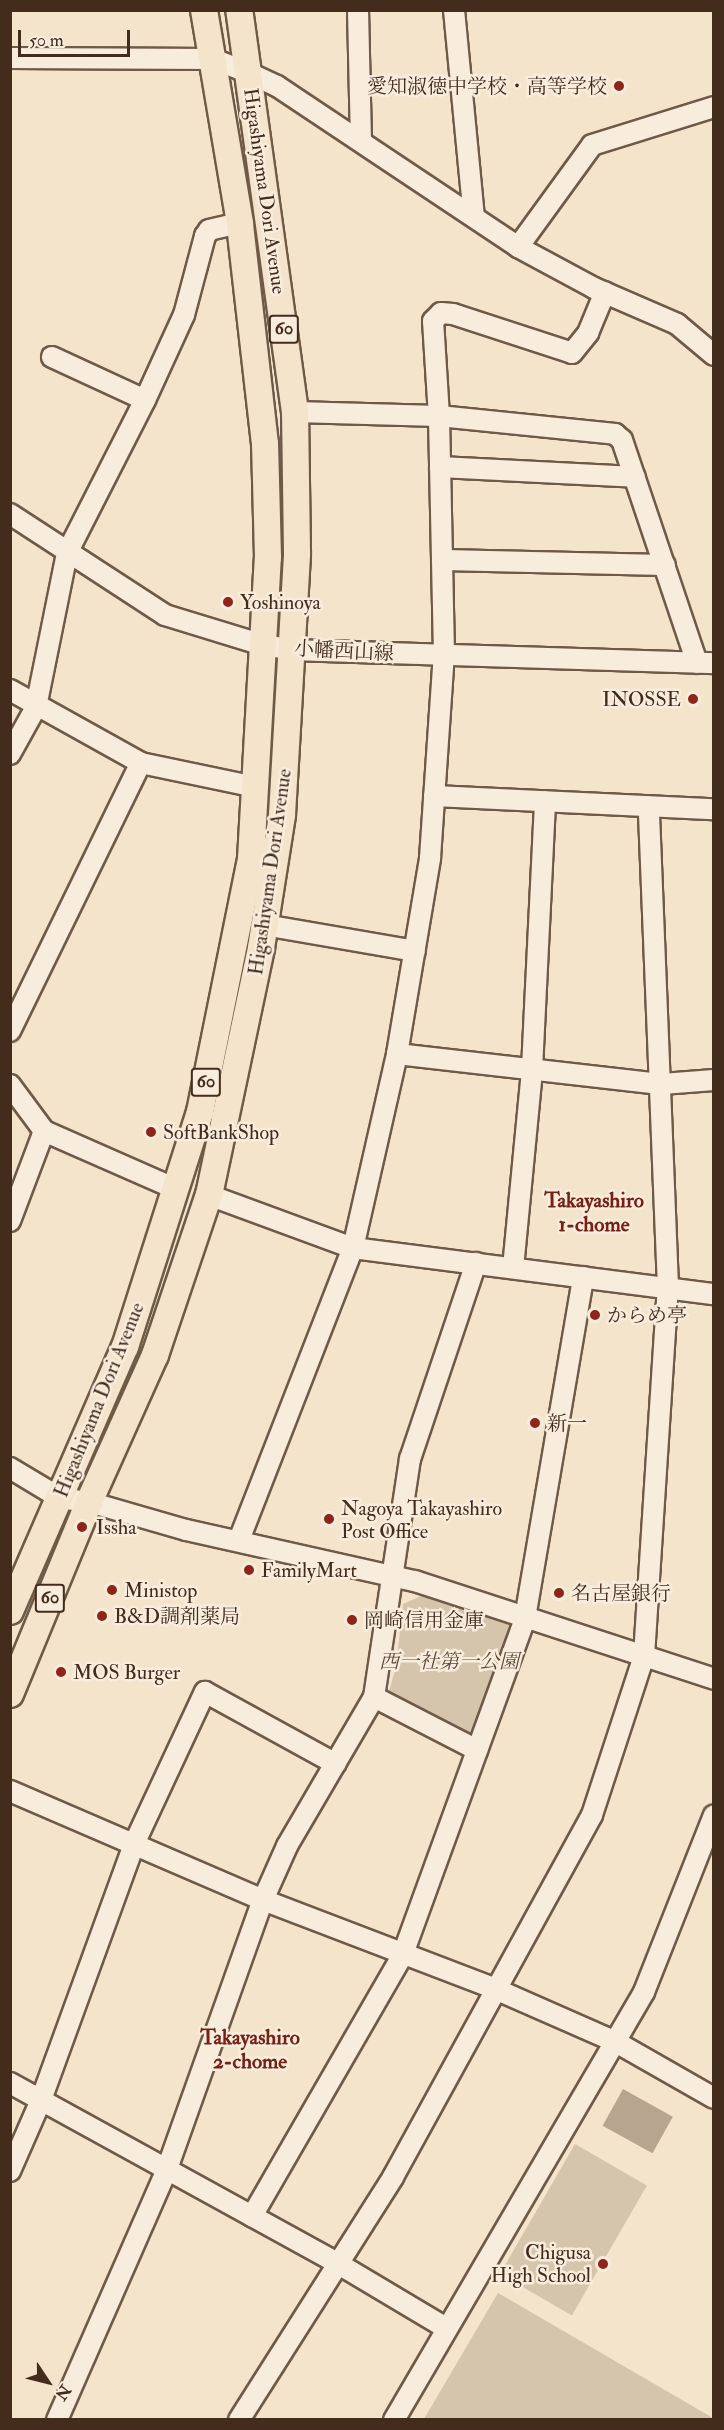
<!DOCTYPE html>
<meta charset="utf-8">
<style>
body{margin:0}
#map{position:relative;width:724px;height:2430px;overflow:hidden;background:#f4e4cb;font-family:"IM FELL Double Pica","Noto Serif JP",serif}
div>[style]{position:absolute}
.green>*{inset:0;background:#d6c5ad;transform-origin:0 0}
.water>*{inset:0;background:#b8a590;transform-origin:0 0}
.roads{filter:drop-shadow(2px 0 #6f5a48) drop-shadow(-2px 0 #6f5a48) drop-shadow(0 2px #6f5a48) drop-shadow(0 -2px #6f5a48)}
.minor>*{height:20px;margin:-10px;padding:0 10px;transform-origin:10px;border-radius:10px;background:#f8eddd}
.major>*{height:26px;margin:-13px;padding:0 13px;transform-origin:13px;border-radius:13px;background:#f4e4cb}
.dots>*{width:16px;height:16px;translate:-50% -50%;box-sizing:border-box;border:3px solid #f8eddd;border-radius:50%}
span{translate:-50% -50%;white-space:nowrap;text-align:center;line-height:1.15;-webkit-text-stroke:5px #f8eddd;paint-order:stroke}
.shield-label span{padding:2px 4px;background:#f8eddd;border:2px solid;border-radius:4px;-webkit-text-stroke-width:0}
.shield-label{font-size:18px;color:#432c1c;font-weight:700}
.poi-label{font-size:20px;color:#432c1c}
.right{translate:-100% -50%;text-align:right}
.left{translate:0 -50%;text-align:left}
.street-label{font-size:20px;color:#432c1c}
.park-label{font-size:20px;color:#604b39;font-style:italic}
.neighbourhood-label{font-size:21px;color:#7a1f14;font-weight:700}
.frame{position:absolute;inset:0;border:12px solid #432c1c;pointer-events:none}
.north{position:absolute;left:18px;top:2352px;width:60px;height:60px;-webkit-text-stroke:4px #f8eddd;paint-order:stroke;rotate:125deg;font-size:16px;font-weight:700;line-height:24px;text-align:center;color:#432c1c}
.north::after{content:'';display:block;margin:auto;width:21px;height:27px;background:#432c1c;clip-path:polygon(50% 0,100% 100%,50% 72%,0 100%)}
.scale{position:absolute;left:18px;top:30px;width:112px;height:27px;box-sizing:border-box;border:3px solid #432c1c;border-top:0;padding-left:8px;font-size:18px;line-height:21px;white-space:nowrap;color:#432c1c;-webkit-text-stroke:4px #f8eddd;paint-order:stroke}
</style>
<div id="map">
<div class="green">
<i style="clip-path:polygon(421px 1596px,507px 1623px,514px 1633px,475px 1740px,387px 1698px,396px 1667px,403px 1604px)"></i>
<i style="left:575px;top:2144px;width:83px;height:150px;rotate:30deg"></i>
<i style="clip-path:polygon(498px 2293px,713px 2418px,713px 2419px,424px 2419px)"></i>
</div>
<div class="water">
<i style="left:623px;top:2089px;width:57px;height:42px;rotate:29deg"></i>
</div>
<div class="roads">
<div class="minor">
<i style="left:358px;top:10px;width:131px;rotate:88.7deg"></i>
<i style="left:454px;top:10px;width:207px;rotate:84.5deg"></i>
<i style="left:10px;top:58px;width:203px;rotate:0.3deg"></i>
<i style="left:213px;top:59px;width:39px;rotate:21deg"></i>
<i style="left:249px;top:73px;width:31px;rotate:25deg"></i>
<i style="left:277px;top:86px;width:290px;rotate:33.7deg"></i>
<i style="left:518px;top:247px;width:86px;rotate:28.3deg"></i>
<i style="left:594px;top:288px;width:90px;rotate:23.4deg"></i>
<i style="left:677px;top:324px;width:48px;rotate:40deg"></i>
<i style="left:518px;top:247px;width:126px;rotate:-54deg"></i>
<i style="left:592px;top:145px;width:128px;rotate:-17.3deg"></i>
<i style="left:52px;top:357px;width:102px;rotate:24.8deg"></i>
<i style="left:145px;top:400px;width:94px;rotate:-65.4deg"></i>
<i style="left:184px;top:315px;width:82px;rotate:-75.1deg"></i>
<i style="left:205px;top:236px;width:7px;rotate:-56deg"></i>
<i style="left:209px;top:230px;width:32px;rotate:-13deg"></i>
<i style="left:295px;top:412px;width:144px;rotate:1.6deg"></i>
<i style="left:439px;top:416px;width:177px;rotate:5.8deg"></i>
<i style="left:615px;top:434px;width:9px;rotate:41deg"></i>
<i style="left:622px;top:440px;width:235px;rotate:71.4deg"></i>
<i style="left:440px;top:467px;width:195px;rotate:2.9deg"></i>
<i style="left:10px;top:514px;width:185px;rotate:33.1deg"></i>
<i style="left:165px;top:615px;width:102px;rotate:17deg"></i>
<i style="left:263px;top:645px;width:30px;rotate:9deg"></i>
<i style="left:293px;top:650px;width:421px;rotate:1.8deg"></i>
<i style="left:442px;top:560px;width:223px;rotate:1.3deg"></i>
<i style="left:10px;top:690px;width:150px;rotate:29.1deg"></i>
<i style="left:141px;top:763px;width:117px;rotate:11.8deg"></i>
<i style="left:10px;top:754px;width:54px;rotate:-61deg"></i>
<i style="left:36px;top:707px;width:157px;rotate:-78.6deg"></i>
<i style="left:67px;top:553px;width:172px;rotate:-63deg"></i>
<i style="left:434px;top:796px;width:280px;rotate:2.7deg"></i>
<i style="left:265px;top:925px;width:152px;rotate:9.8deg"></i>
<i style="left:10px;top:1031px;width:298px;rotate:-64deg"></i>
<i style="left:397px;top:1054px;width:267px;rotate:6.5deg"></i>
<i style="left:662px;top:1084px;width:52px;rotate:-4.4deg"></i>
<i style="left:10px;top:1085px;width:57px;rotate:53.5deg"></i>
<i style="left:44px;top:1131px;width:96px;rotate:110.7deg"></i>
<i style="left:44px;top:1131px;width:142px;rotate:23.7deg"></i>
<i style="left:209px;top:1195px;width:153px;rotate:20.2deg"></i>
<i style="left:353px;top:1248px;width:364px;rotate:7.3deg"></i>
<i style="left:513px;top:1268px;width:200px;rotate:-84.5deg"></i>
<i style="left:532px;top:1069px;width:268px;rotate:-87.2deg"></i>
<i style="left:10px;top:1468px;width:58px;rotate:31deg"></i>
<i style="left:60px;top:1498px;width:29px;rotate:8deg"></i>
<i style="left:89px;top:1502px;width:101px;rotate:16.1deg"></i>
<i style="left:186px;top:1530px;width:235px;rotate:12.6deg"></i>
<i style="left:415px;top:1581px;width:315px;rotate:18.1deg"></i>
<i style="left:239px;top:1540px;width:313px;rotate:-68.7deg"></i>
<i style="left:353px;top:1248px;width:199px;rotate:-77.2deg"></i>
<i style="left:397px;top:1054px;width:199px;rotate:-80.4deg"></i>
<i style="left:430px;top:858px;width:203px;rotate:-86.1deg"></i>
<i style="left:444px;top:655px;width:239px;rotate:-91.2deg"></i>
<i style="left:439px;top:416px;width:95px;rotate:-93.6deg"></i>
<i style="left:433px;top:321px;width:11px;rotate:-45deg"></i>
<i style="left:441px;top:313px;width:12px;rotate:5deg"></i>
<i style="left:453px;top:314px;width:125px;rotate:18.1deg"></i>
<i style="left:572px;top:353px;width:26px;rotate:-51deg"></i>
<i style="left:588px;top:333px;width:44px;rotate:-67.5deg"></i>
<i style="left:374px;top:1697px;width:116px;rotate:27.2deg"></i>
<i style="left:10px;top:1791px;width:275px;rotate:23.3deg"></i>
<i style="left:263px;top:1900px;width:246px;rotate:20.9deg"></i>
<i style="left:493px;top:1988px;width:132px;rotate:23.7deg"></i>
<i style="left:614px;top:2041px;width:115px;rotate:29.7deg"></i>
<i style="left:10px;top:2083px;width:373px;rotate:28.8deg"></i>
<i style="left:337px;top:2263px;width:127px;rotate:30.8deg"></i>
<i style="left:10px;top:2171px;width:77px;rotate:-66.4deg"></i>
<i style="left:41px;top:2100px;width:272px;rotate:-70deg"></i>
<i style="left:134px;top:1844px;width:168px;rotate:-65deg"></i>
<i style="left:205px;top:1692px;width:149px;rotate:28.8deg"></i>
<i style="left:252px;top:2216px;width:302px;rotate:-60deg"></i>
<i style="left:403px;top:1954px;width:357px;rotate:-70deg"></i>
<i style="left:525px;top:1618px;width:346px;rotate:-80.3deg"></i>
<i style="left:57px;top:2420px;width:274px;rotate:-66.3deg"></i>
<i style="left:167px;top:2169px;width:286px;rotate:-70.4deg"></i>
<i style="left:263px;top:1900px;width:59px;rotate:-66deg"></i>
<i style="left:287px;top:1846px;width:173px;rotate:-59.7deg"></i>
<i style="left:374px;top:1697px;width:241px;rotate:-81.4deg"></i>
<i style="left:410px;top:1459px;width:207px;rotate:-71.4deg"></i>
<i style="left:239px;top:2420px;width:288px;rotate:-57.6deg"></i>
<i style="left:393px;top:2177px;width:413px;rotate:-61.2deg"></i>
<i style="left:592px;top:1815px;width:167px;rotate:-71.9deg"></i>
<i style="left:644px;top:1656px;width:370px;rotate:-86.3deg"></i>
<i style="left:668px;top:1287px;width:481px;rotate:-92.3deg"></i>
<i style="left:394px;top:2420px;width:496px;rotate:-59.7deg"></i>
<i style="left:644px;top:1992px;width:190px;rotate:-68.4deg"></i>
</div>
<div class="major">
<i style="left:10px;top:1611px;width:288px;rotate:-66.5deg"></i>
<i style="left:125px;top:1347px;width:247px;rotate:-72.3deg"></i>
<i style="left:200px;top:1112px;width:258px;rotate:-78.6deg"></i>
<i style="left:251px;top:859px;width:302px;rotate:-86.8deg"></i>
<i style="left:268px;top:557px;width:113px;rotate:-91.5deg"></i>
<i style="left:265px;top:444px;width:222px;rotate:-96.5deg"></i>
<i style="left:240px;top:223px;width:216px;rotate:-99.6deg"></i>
<i style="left:10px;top:1694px;width:208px;rotate:-67.6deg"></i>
<i style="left:89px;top:1502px;width:161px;rotate:-65.8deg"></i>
<i style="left:155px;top:1355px;width:169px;rotate:-71.4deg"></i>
<i style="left:209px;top:1195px;width:252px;rotate:-78.1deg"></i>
<i style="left:261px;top:948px;width:135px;rotate:-81deg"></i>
<i style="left:282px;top:815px;width:262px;rotate:-86.7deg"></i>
<i style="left:297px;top:553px;width:141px;rotate:-90.8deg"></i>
<i style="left:295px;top:412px;width:406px;rotate:-97.9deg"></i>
</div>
</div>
<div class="dots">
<i style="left:619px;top:86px;background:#8f2418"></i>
<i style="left:228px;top:602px;background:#8f2418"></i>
<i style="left:693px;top:699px;background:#8f2418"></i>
<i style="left:151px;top:1132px;background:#8f2418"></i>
<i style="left:595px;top:1315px;background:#8f2418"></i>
<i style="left:535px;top:1423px;background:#8f2418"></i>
<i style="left:329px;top:1519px;background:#8f2418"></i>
<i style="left:82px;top:1527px;background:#8f2418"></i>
<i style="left:249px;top:1570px;background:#8f2418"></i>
<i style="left:112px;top:1590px;background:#8f2418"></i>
<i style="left:559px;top:1593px;background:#8f2418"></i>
<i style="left:102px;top:1616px;background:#8f2418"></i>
<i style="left:352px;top:1620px;background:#8f2418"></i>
<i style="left:61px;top:1672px;background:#8f2418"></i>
<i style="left:603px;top:2264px;background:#8f2418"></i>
</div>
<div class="shield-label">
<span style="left:284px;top:329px">60</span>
<span style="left:206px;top:1082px">60</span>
<span style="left:50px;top:1598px">60</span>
</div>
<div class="poi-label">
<span class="right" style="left:607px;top:86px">愛知淑徳中学校・高等学校</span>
<span class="left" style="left:240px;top:602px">Yoshinoya</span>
<span class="right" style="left:681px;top:699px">INOSSE</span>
<span class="left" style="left:163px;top:1132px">SoftBankShop</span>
<span class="left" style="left:607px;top:1315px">からめ亭</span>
<span class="left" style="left:547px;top:1423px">新一</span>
<span class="left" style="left:341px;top:1520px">Nagoya Takayashiro<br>Post Office</span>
<span class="left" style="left:96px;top:1527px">Issha</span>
<span class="left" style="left:261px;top:1570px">FamilyMart</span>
<span class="left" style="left:124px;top:1590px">Ministop</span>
<span class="left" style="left:571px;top:1593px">名古屋銀行</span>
<span class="left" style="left:114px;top:1616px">B&amp;D調剤薬局</span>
<span class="left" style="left:364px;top:1620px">岡崎信用金庫</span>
<span class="left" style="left:73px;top:1672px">MOS Burger</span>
<span class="right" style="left:591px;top:2264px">Chigusa<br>High School</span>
</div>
<div class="street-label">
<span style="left:265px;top:191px;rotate:82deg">Higashiyama Dori Avenue</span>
<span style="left:344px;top:651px;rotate:3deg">小幡西山線</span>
<span style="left:270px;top:872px;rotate:-82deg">Higashiyama Dori Avenue</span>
<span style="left:99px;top:1400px;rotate:-68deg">Higashiyama Dori Avenue</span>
</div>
<div class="park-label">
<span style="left:449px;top:1661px">西一社第一公園</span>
</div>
<div class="neighbourhood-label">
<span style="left:594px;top:1213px">Takayashiro<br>1-chome</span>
<span style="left:250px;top:2050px">Takayashiro<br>2-chome</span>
</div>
<div class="frame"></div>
<div class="north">N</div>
<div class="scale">50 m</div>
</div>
